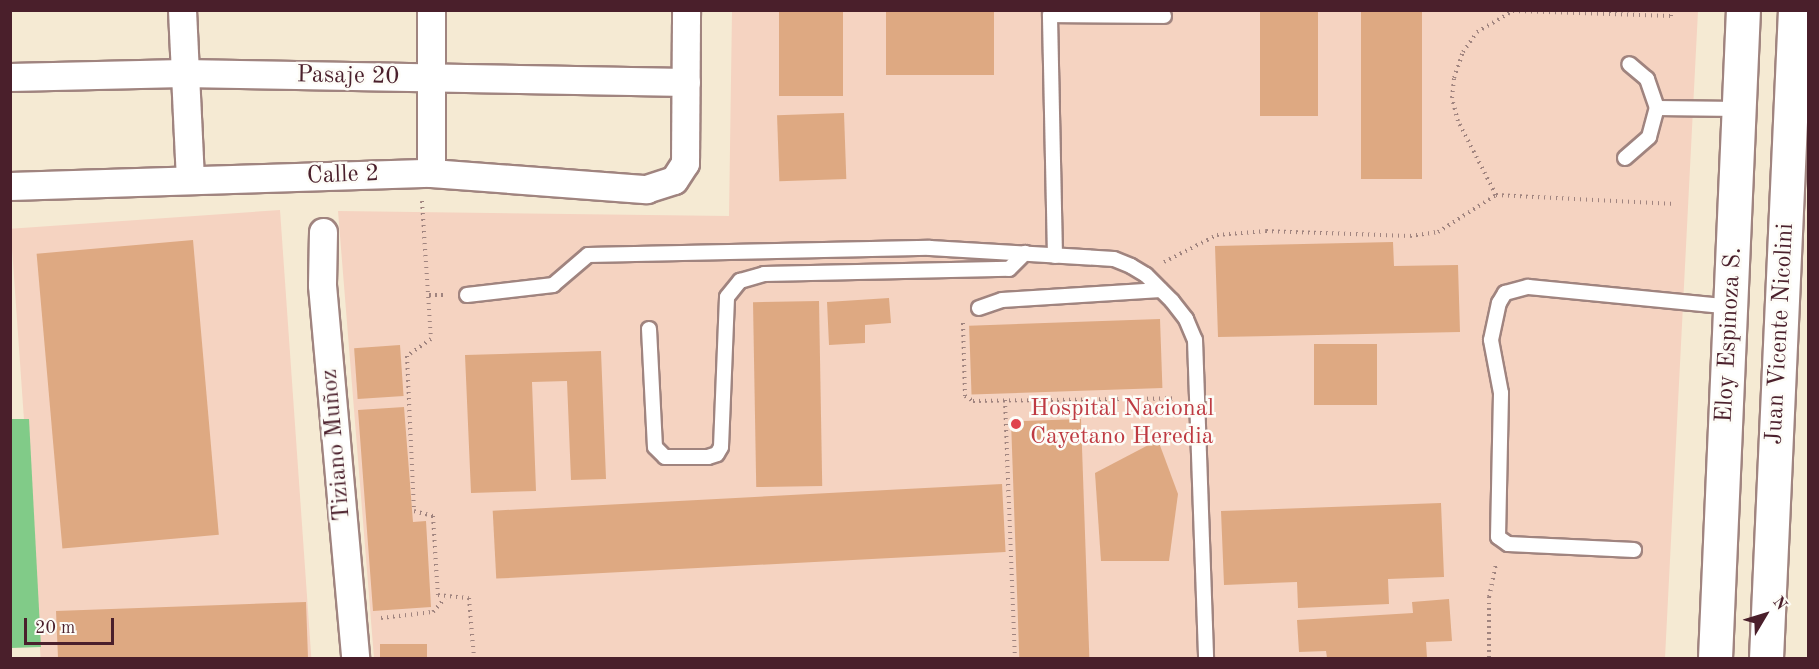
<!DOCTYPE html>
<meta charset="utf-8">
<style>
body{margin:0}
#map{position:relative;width:1819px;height:669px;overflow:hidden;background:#f5ead3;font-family:"Old Standard TT",serif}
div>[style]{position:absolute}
.built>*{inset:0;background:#f5d3c1;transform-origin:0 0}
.green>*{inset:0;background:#81cb88}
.building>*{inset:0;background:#dea982;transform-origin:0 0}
.path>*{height:4px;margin-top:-2px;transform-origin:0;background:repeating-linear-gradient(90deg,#a0847f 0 1.5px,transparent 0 6px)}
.roads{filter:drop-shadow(2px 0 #a0847f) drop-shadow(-2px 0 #a0847f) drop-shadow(0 2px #a0847f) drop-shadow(0 -2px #a0847f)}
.service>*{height:14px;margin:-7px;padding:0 7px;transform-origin:7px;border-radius:7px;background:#fff}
.minor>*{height:27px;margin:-13.5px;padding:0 13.5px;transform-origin:13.5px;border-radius:13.5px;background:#fff}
.tertiary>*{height:33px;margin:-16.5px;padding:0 16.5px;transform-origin:16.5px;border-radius:16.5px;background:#fff}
.dots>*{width:16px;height:16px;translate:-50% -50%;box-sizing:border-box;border:3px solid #fdfcf7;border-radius:50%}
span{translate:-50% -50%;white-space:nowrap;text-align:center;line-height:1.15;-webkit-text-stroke:5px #fdfcf7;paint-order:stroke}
.street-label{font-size:24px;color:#4a1f2b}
.health-label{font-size:24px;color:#be3a42}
.left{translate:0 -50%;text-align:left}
.frame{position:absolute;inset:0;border:12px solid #4a1f2b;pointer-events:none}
.north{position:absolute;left:1735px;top:585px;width:60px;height:60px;-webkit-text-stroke:4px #fdfcf7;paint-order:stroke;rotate:52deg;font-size:16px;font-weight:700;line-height:24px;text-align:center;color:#4a1f2b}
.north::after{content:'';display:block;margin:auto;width:21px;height:27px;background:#4a1f2b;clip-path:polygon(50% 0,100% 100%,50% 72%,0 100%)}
.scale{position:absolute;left:24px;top:618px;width:90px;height:27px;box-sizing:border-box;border:3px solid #4a1f2b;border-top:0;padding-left:8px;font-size:18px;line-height:21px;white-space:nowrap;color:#4a1f2b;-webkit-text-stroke:4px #fdfcf7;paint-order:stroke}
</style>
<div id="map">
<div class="built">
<i style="clip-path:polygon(732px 11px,1698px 11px,1665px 658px,374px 658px,338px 211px,729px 216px)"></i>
<i style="left:280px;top:210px;width:449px;height:270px;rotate:86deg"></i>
</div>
<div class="green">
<i style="clip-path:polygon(11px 419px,29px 419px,41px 647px,11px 648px)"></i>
</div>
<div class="building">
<i style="left:779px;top:10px;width:64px;height:86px"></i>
<i style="left:886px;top:10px;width:108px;height:65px"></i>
<i style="left:1260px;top:10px;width:58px;height:106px"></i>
<i style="left:1361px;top:10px;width:61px;height:169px"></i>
<i style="left:844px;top:113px;width:66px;height:67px;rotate:88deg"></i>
<i style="left:193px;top:240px;width:296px;height:157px;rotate:85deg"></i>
<i style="clip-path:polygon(1393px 242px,1394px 266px,1458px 265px,1460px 332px,1218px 337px,1215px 246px)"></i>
<i style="clip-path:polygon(889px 298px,891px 323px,865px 325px,865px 343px,829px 345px,827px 302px)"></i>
<i style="left:819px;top:301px;width:185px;height:66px;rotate:89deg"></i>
<i style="left:1160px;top:319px;width:69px;height:191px;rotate:88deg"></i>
<i style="left:1377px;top:344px;width:61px;height:63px;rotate:90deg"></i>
<i style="left:400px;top:345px;width:51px;height:46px;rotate:86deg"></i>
<i style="clip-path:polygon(601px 351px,606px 479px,571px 480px,567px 381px,532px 382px,536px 491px,471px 493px,465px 355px)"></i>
<i style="clip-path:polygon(404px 407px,413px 522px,426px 521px,431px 607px,373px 611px,358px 410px)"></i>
<i style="left:1081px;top:419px;width:239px;height:70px;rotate:88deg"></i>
<i style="clip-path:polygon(1158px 440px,1178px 494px,1169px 561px,1101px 561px,1095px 473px)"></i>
<i style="left:1002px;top:484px;width:68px;height:510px;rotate:87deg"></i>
<i style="clip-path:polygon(1441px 503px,1444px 577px,1388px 579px,1389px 604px,1298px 608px,1297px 582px,1224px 585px,1221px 511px)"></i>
<i style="clip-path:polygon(1449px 599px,1452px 641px,1426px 642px,1427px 658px,1327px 658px,1326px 651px,1299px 652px,1297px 620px,1413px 613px,1412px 602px)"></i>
<i style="clip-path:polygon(306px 602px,308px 658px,58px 658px,56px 611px)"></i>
<i style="left:427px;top:644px;width:14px;height:47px;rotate:90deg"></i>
</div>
<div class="path">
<i style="left:1496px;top:195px;width:83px;rotate:-117.2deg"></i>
<i style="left:1458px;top:121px;width:24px;rotate:-105deg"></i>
<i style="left:1452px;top:98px;width:20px;rotate:-84deg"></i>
<i style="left:1454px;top:78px;width:28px;rotate:-71deg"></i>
<i style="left:1463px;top:52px;width:24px;rotate:-55deg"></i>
<i style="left:1477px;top:32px;width:42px;rotate:-30.3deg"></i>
<i style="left:1513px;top:11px;width:158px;rotate:1.8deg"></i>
<i style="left:1671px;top:16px;width:6px;rotate:-90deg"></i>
<i style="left:422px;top:201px;width:138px;rotate:86.3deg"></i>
<i style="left:431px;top:339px;width:29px;rotate:145deg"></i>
<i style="left:407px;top:356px;width:155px;rotate:87.4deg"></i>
<i style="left:414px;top:511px;width:20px;rotate:15deg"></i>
<i style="left:433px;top:516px;width:79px;rotate:86.4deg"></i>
<i style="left:438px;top:595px;width:31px;rotate:6deg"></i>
<i style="left:469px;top:598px;width:60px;rotate:85.2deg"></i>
<i style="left:1164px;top:262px;width:59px;rotate:-27deg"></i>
<i style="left:1217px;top:235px;width:49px;rotate:-4.7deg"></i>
<i style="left:1266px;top:231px;width:144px;rotate:2deg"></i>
<i style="left:1410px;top:236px;width:28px;rotate:-8deg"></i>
<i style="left:1438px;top:232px;width:69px;rotate:-32.5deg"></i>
<i style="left:1496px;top:195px;width:180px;rotate:2.9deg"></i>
<i style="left:429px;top:295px;width:17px"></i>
<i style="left:963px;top:323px;width:73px;rotate:88.4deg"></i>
<i style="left:965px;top:396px;width:9px;rotate:32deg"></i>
<i style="left:973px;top:401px;width:204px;rotate:-0.8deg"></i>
<i style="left:1005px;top:400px;width:258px;rotate:87.8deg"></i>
<i style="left:381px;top:618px;width:52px;rotate:-6.6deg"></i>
<i style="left:433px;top:612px;width:18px;rotate:-49deg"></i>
<i style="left:1489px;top:658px;width:61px;rotate:-90deg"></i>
<i style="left:1489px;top:597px;width:35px;rotate:-78deg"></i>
</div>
<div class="roads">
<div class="service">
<i style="left:1657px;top:108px;width:82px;rotate:0.7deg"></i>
<i style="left:1625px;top:158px;width:32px;rotate:-41deg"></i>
<i style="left:1649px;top:137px;width:30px;rotate:-75deg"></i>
<i style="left:1657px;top:108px;width:31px;rotate:-109deg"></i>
<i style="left:1647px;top:79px;width:23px;rotate:-140deg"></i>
<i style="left:1055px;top:256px;width:241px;rotate:-91.2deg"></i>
<i style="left:1050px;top:15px;width:114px;rotate:0.5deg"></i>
<i style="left:467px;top:295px;width:87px;rotate:-6.6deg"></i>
<i style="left:553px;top:285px;width:46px;rotate:-40.6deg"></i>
<i style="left:588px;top:255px;width:342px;rotate:-1.2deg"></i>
<i style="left:930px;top:248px;width:184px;rotate:3.4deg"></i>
<i style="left:1114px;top:259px;width:18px;rotate:22deg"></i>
<i style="left:1131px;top:266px;width:17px;rotate:31deg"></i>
<i style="left:1146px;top:275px;width:37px;rotate:45deg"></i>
<i style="left:1172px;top:301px;width:23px;rotate:52deg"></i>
<i style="left:1186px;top:319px;width:23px;rotate:67deg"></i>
<i style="left:1195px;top:340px;width:318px;rotate:88deg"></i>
<i style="left:979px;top:308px;width:24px;rotate:-19deg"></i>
<i style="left:1002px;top:300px;width:159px;rotate:-3.6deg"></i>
<i style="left:649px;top:329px;width:118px;rotate:87.1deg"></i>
<i style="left:655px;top:447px;width:14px;rotate:45deg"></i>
<i style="left:665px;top:457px;width:43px"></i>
<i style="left:708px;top:457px;width:9px;rotate:-18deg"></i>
<i style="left:717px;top:454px;width:8px;rotate:-60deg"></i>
<i style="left:721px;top:447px;width:150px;rotate:-87.7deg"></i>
<i style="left:727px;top:297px;width:21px;rotate:-51deg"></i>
<i style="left:740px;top:281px;width:25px;rotate:-16deg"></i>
<i style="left:764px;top:274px;width:245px;rotate:-1.2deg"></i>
<i style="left:1009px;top:269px;width:23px;rotate:-45deg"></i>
<i style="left:1634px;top:550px;width:126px;rotate:-177.3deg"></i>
<i style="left:1508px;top:544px;width:12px;rotate:-145deg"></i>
<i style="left:1498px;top:537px;width:144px;rotate:-88.8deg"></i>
<i style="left:1501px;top:393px;width:54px;rotate:-100.7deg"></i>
<i style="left:1491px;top:340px;width:38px;rotate:-78deg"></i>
<i style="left:1499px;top:303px;width:12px;rotate:-59deg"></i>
<i style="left:1505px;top:293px;width:24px;rotate:-15deg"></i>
<i style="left:1528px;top:287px;width:204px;rotate:5.6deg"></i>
</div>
<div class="minor">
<i style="left:182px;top:10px;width:170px;rotate:87.3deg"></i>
<i style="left:10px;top:77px;width:173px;rotate:-1.3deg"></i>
<i style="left:183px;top:73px;width:503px;rotate:1.03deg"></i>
<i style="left:431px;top:173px;width:163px;rotate:-90deg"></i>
<i style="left:10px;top:186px;width:421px;rotate:-1.8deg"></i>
<i style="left:431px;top:173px;width:216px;rotate:4.3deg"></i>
<i style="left:646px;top:189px;width:29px;rotate:-18deg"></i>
<i style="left:674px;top:180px;width:20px;rotate:-57deg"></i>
<i style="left:685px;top:163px;width:153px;rotate:-89.6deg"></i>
<i style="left:323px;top:232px;width:53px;rotate:91.1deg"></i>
<i style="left:322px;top:285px;width:374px;rotate:84.9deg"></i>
</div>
<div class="tertiary">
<i style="left:1715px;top:658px;width:649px;rotate:-87.53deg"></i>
<i style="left:1766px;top:658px;width:649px;rotate:-87.44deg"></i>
</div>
</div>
<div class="dots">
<i style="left:1016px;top:424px;background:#e0444e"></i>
</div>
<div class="street-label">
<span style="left:348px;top:77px;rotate:1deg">Pasaje 20</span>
<span style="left:343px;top:176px;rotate:-2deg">Calle 2</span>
<span style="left:1781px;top:334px;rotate:-87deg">Juan Vicente Nicolini</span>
<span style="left:1730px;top:335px;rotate:-87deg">Eloy Espinoza S.</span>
<span style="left:337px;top:445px;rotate:-95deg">Tiziano Muñoz</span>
</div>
<div class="health-label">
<span class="left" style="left:1030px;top:424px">Hospital Nacional<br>Cayetano Heredia</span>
</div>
<div class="frame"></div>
<div class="north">N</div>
<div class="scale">20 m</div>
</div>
